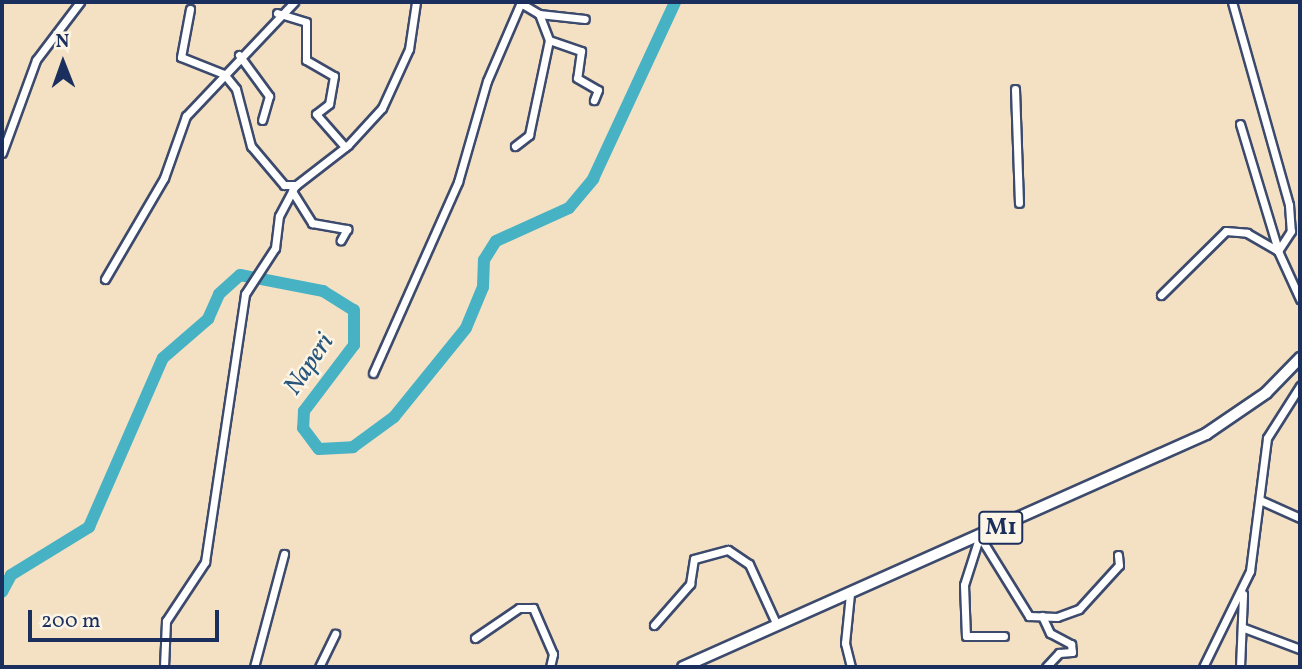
<!DOCTYPE html>
<style>
body{margin:0}
#map{position:relative;width:1302px;height:669px;overflow:hidden;background:#f4e1c4;font-family:Vollkorn,serif}
div>[style]{position:absolute}
.river>*{height:12px;margin:-6px;padding:0 6px;transform-origin:6px;border-radius:6px;background:#47b2c4}
.roads{filter:drop-shadow(2px 0 #3c4a6d) drop-shadow(-2px 0 #3c4a6d) drop-shadow(0 2px #3c4a6d) drop-shadow(0 -2px #3c4a6d)}
.minor>*{height:7px;margin:-3.5px;padding:0 3.5px;transform-origin:3.5px;border-radius:3.5px;background:#fff}
.highway>*{height:10px;margin:-5px;padding:0 5px;transform-origin:5px;border-radius:5px;background:#fff}
span{translate:-50% -50%;white-space:nowrap;text-align:center;line-height:1.15;-webkit-text-stroke:5px #fcf5e5;paint-order:stroke}
.shield-label span{padding:2px 5px;background:#fcf5e5;border:2px solid;border-radius:5px;-webkit-text-stroke-width:0}
.shield-label{font-size:23px;color:#1b2f5e;font-weight:700}
.water-label{font-size:26px;color:#28567d;font-style:italic}
.frame{position:absolute;inset:0;border:4px solid #1b2f5e;pointer-events:none}
.north{position:absolute;left:28px;top:28px;width:70px;height:70px;-webkit-text-stroke:5px #fcf5e5;paint-order:stroke;rotate:359deg;font-size:19px;font-weight:700;line-height:28px;text-align:center;color:#1b2f5e}
.north::after{content:'';display:block;margin:auto;width:24px;height:32px;background:#1b2f5e;clip-path:polygon(50% 0,100% 100%,50% 72%,0 100%)}
.scale{position:absolute;left:28px;top:610px;width:191px;height:32px;box-sizing:border-box;border:4px solid #1b2f5e;border-top:0;padding-left:9px;font-size:21px;line-height:24px;white-space:nowrap;color:#1b2f5e;-webkit-text-stroke:5px #fcf5e5;paint-order:stroke}
</style>
<div id="map">
<div class="river">
<i style="left:2px;top:592px;width:19px;rotate:-62deg"></i>
<i style="left:11px;top:575px;width:92px;rotate:-31.6deg"></i>
<i style="left:89px;top:527px;width:184px;rotate:-66.4deg"></i>
<i style="left:163px;top:358px;width:60px;rotate:-40.9deg"></i>
<i style="left:208px;top:319px;width:27px;rotate:-66deg"></i>
<i style="left:219px;top:294px;width:28px;rotate:-42deg"></i>
<i style="left:240px;top:275px;width:85px;rotate:10.9deg"></i>
<i style="left:323px;top:291px;width:36px;rotate:32deg"></i>
<i style="left:354px;top:310px;width:35px;rotate:90deg"></i>
<i style="left:354px;top:345px;width:83px;rotate:127.1deg"></i>
<i style="left:304px;top:411px;width:17px;rotate:93deg"></i>
<i style="left:303px;top:428px;width:26px;rotate:53deg"></i>
<i style="left:319px;top:449px;width:34px;rotate:-3deg"></i>
<i style="left:353px;top:447px;width:51px;rotate:-36.2deg"></i>
<i style="left:394px;top:417px;width:114px;rotate:-51deg"></i>
<i style="left:466px;top:328px;width:44px;rotate:-67.5deg"></i>
<i style="left:483px;top:287px;width:27px;rotate:-88deg"></i>
<i style="left:484px;top:260px;width:22px;rotate:-58deg"></i>
<i style="left:496px;top:241px;width:80px;rotate:-24.3deg"></i>
<i style="left:569px;top:208px;width:38px;rotate:-50deg"></i>
<i style="left:593px;top:179px;width:195px;rotate:-65.1deg"></i>
</div>
<div class="roads">
<div class="minor">
<i style="left:1232px;top:2px;width:211px;rotate:74.3deg"></i>
<i style="left:1289px;top:205px;width:26px;rotate:86deg"></i>
<i style="left:1291px;top:231px;width:24px;rotate:123deg"></i>
<i style="left:1278px;top:251px;width:53px;rotate:65.4deg"></i>
<i style="left:190px;top:9px;width:49px;rotate:100.6deg"></i>
<i style="left:181px;top:57px;width:46px;rotate:21.6deg"></i>
<i style="left:224px;top:74px;width:19px;rotate:51deg"></i>
<i style="left:236px;top:89px;width:59px;rotate:75.3deg"></i>
<i style="left:251px;top:146px;width:51px;rotate:49.8deg"></i>
<i style="left:284px;top:185px;width:12px"></i>
<i style="left:277px;top:13px;width:30px;rotate:17deg"></i>
<i style="left:306px;top:22px;width:38px;rotate:90deg"></i>
<i style="left:306px;top:60px;width:32px;rotate:30deg"></i>
<i style="left:334px;top:76px;width:28px;rotate:100deg"></i>
<i style="left:329px;top:104px;width:16px;rotate:142deg"></i>
<i style="left:316px;top:114px;width:44px;rotate:48.7deg"></i>
<i style="left:539px;top:14px;width:46px;rotate:6.2deg"></i>
<i style="left:549px;top:40px;width:34px;rotate:19deg"></i>
<i style="left:581px;top:51px;width:27px;rotate:98deg"></i>
<i style="left:577px;top:78px;width:24px;rotate:30deg"></i>
<i style="left:598px;top:90px;width:11px;rotate:112deg"></i>
<i style="left:239px;top:55px;width:51px;rotate:53.8deg"></i>
<i style="left:269px;top:96px;width:25px;rotate:106deg"></i>
<i style="left:1015px;top:89px;width:114px;rotate:88deg"></i>
<i style="left:1240px;top:124px;width:132px;rotate:73.2deg"></i>
<i style="left:515px;top:146px;width:18px;rotate:-38deg"></i>
<i style="left:529px;top:135px;width:97px;rotate:-78.1deg"></i>
<i style="left:549px;top:40px;width:28px;rotate:-111deg"></i>
<i style="left:539px;top:14px;width:21px;rotate:-149deg"></i>
<i style="left:2px;top:153px;width:99px;rotate:-69.9deg"></i>
<i style="left:36px;top:60px;width:73px;rotate:-52.8deg"></i>
<i style="left:292px;top:191px;width:38px;rotate:58deg"></i>
<i style="left:312px;top:223px;width:36px;rotate:10deg"></i>
<i style="left:347px;top:229px;width:13px;rotate:119deg"></i>
<i style="left:105px;top:279px;width:117px;rotate:-59.7deg"></i>
<i style="left:164px;top:178px;width:66px;rotate:-70.5deg"></i>
<i style="left:186px;top:116px;width:157px;rotate:-46.5deg"></i>
<i style="left:1161px;top:295px;width:91px;rotate:-44.6deg"></i>
<i style="left:1226px;top:231px;width:21px;rotate:5deg"></i>
<i style="left:1247px;top:233px;width:36px;rotate:30deg"></i>
<i style="left:373px;top:373px;width:209px;rotate:-66deg"></i>
<i style="left:458px;top:182px;width:105px;rotate:-74deg"></i>
<i style="left:487px;top:81px;width:86px;rotate:-66.7deg"></i>
<i style="left:1260px;top:500px;width:44px;rotate:24.2deg"></i>
<i style="left:980px;top:537px;width:93px;rotate:58.2deg"></i>
<i style="left:1029px;top:616px;width:28px;rotate:2deg"></i>
<i style="left:1057px;top:617px;width:23px;rotate:-20deg"></i>
<i style="left:1079px;top:609px;width:59px;rotate:-47.7deg"></i>
<i style="left:1119px;top:565px;width:10px;rotate:-96deg"></i>
<i style="left:979px;top:538px;width:49px;rotate:107.7deg"></i>
<i style="left:964px;top:585px;width:51px;rotate:87.8deg"></i>
<i style="left:966px;top:636px;width:38px"></i>
<i style="left:850px;top:594px;width:49px;rotate:95.8deg"></i>
<i style="left:845px;top:643px;width:25px;rotate:76deg"></i>
<i style="left:1042px;top:616px;width:19px;rotate:65deg"></i>
<i style="left:1050px;top:633px;width:24px;rotate:28deg"></i>
<i style="left:1071px;top:644px;width:8px;rotate:83deg"></i>
<i style="left:1072px;top:652px;width:13px;rotate:176deg"></i>
<i style="left:1059px;top:653px;width:19px;rotate:133deg"></i>
<i style="left:654px;top:625px;width:55px;rotate:-48.7deg"></i>
<i style="left:690px;top:584px;width:25px;rotate:-81deg"></i>
<i style="left:694px;top:559px;width:35px;rotate:-15deg"></i>
<i style="left:728px;top:550px;width:25px;rotate:34deg"></i>
<i style="left:749px;top:564px;width:65px;rotate:65.4deg"></i>
<i style="left:1244px;top:628px;width:60px;rotate:20.6deg"></i>
<i style="left:475px;top:638px;width:53px;rotate:-34.3deg"></i>
<i style="left:519px;top:608px;width:14px"></i>
<i style="left:533px;top:608px;width:50px;rotate:66.5deg"></i>
<i style="left:553px;top:654px;width:13px;rotate:103deg"></i>
<i style="left:164px;top:667px;width:46px;rotate:-87.5deg"></i>
<i style="left:166px;top:621px;width:71px;rotate:-56.5deg"></i>
<i style="left:205px;top:562px;width:271px;rotate:-81.5deg"></i>
<i style="left:245px;top:294px;width:55px;rotate:-56.9deg"></i>
<i style="left:275px;top:248px;width:32px;rotate:-83deg"></i>
<i style="left:279px;top:216px;width:34px;rotate:-62deg"></i>
<i style="left:295px;top:186px;width:67px;rotate:-37.7deg"></i>
<i style="left:348px;top:145px;width:50px;rotate:-47.4deg"></i>
<i style="left:382px;top:108px;width:65px;rotate:-65.4deg"></i>
<i style="left:409px;top:49px;width:48px;rotate:-81.5deg"></i>
<i style="left:254px;top:667px;width:117px;rotate:-75.1deg"></i>
<i style="left:319px;top:667px;width:37px;rotate:-64deg"></i>
<i style="left:1203px;top:667px;width:107px;rotate:-63.9deg"></i>
<i style="left:1250px;top:571px;width:134px;rotate:-82.7deg"></i>
<i style="left:1267px;top:438px;width:62px;rotate:-57.6deg"></i>
<i style="left:1240px;top:667px;width:73px;rotate:-87.6deg"></i>
</div>
<div class="highway">
<i style="left:683px;top:667px;width:573px;rotate:-24.01deg"></i>
<i style="left:1206px;top:434px;width:73px;rotate:-34.3deg"></i>
<i style="left:1266px;top:393px;width:49px;rotate:-45.8deg"></i>
</div>
</div>
<div class="shield-label">
<span style="left:1001px;top:528px">M1</span>
</div>
<div class="water-label">
<span style="left:310px;top:365px;rotate:-56deg">Naperi</span>
</div>
<div class="frame"></div>
<div class="north">N</div>
<div class="scale">200 m</div>
</div>
